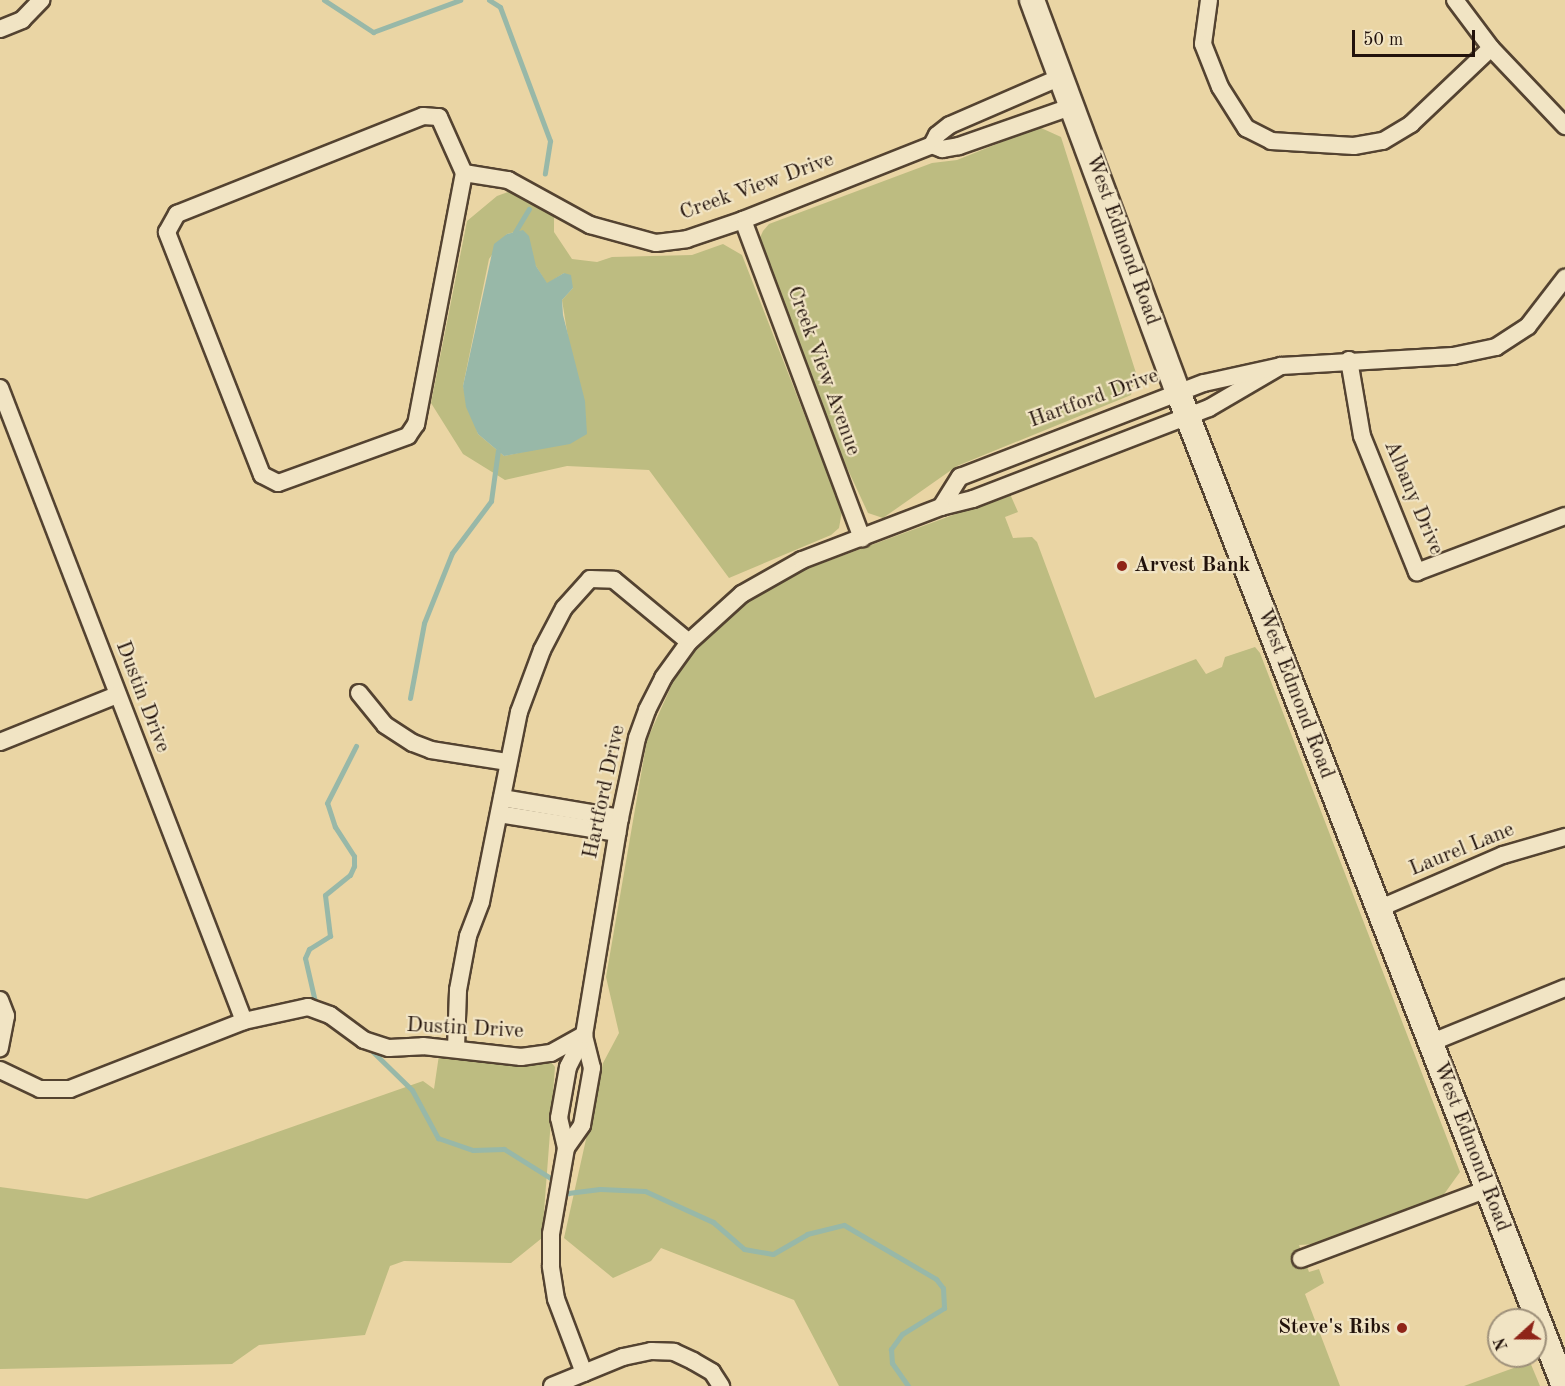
<!DOCTYPE html>
<style>
body{margin:0}
#map{position:relative;width:1565px;height:1386px;overflow:hidden;background:#ead5a4;font-family:"Old Standard TT",serif}
div>[style]{position:absolute}
.green>*{inset:0;background:#bdbc81}
.water>*{inset:0;background:#98b8a8}
.stream>*{height:5px;margin:-2.5px;padding:0 2.5px;transform-origin:2.5px;border-radius:2.5px;background:#98b8a8}
.roads{filter:drop-shadow(2px 0 #544331) drop-shadow(-2px 0 #544331) drop-shadow(0 2px #544331) drop-shadow(0 -2px #544331)}
.street>*{height:16px;margin:-8px;padding:0 8px;transform-origin:8px;border-radius:8px;background:#f1e4c4}
.secondary>*{height:24px;margin:-12px;padding:0 12px;transform-origin:12px;border-radius:12px;background:#f1e4c4}
.dots>*{width:16px;height:16px;translate:-50% -50%;box-sizing:border-box;border:3px solid #f1e4c4;border-radius:50%}
span{translate:-50% -50%;white-space:nowrap;text-align:center;line-height:1.15;-webkit-text-stroke:4.5px #f1e4c4;paint-order:stroke}
.street-label{font-size:21px;color:#22120b}
.poi-label{font-size:21px;color:#22120b;font-weight:700}
.left{translate:0 -50%;text-align:left}
.right{translate:-100% -50%;text-align:right}
.north{position:absolute;left:1487px;top:1308px;width:60px;height:60px;box-sizing:border-box;background:#f1e4c4;border:2px solid #9e907a;border-radius:50%;rotate:249deg;font-size:16px;font-weight:700;line-height:24px;text-align:center;color:#22120b}
.north::after{content:'';display:block;margin:auto;width:21px;height:27px;background:#8f2418;clip-path:polygon(50% 0,100% 100%,50% 72%,0 100%)}
.scale{position:absolute;left:1352px;top:30px;width:123px;height:27px;box-sizing:border-box;border:3px solid #22120b;border-top:0;padding-left:8px;font-size:18px;line-height:21px;white-space:nowrap;color:#22120b;-webkit-text-stroke:4px #f1e4c4;paint-order:stroke}
</style>
<div id="map">
<div class="green">
<i style="clip-path:polygon(1039px 127px,1061px 137px,1136px 373px,1131px 395px,957px 466px,883px 518px,868px 513px,842px 457px,758px 242px,763px 231px,769px 224px,932px 163px,957px 160px)"></i>
<i style="clip-path:polygon(evenodd,511px 191px,539px 203px,554px 215px,554px 232px,572px 259px,597px 262px,612px 257px,692px 255px,723px 244px,742px 255px,842px 511px,839px 528px,831px 535px,729px 578px,649px 470px,567px 466px,505px 480px,463px 454px,431px 403px,467px 221px,497px 196px,511px 191px,515px 232px,547px 284px,564px 273px,573px 288px,562px 300px,571px 356px,536px 449px,504px 456px,478px 434px,463px 386px,489px 259px,507px 234px,515px 232px)"></i>
<i style="clip-path:polygon(1010px 494px,1018px 512px,1005px 517px,1013px 538px,1032px 537px,1037px 542px,1095px 698px,1196px 659px,1206px 674px,1222px 667px,1225px 657px,1255px 647px,1260px 653px,1460px 1172px,1442px 1197px,1316px 1244px,1299px 1245px,1309px 1272px,1319px 1269px,1324px 1283px,1305px 1294px,1340px 1386px,839px 1386px,794px 1300px,661px 1248px,651px 1261px,613px 1278px,564px 1238px,603px 1063px,619px 1033px,606px 977px,647px 740px,682px 662px,758px 593px,809px 568px)"></i>
<i style="clip-path:polygon(439px 1055px,529px 1065px,551px 1062px,555px 1067px,542px 1238px,511px 1263px,404px 1261px,390px 1266px,365px 1335px,259px 1345px,232px 1364px,0 1369px,0 1187px,87px 1199px,423px 1081px,434px 1089px)"></i>
<i style="clip-path:polygon(1530px 1362px,1540px 1386px,1464px 1386px)"></i>
</div>
<div class="water">
<i style="clip-path:polygon(523px 230px,529px 236px,536px 266px,547px 283px,564px 273px,571px 275px,573px 288px,562px 300px,563px 315px,585px 401px,587px 434px,570px 444px,504px 456px,478px 434px,466px 407px,463px 386px,494px 244px,507px 234px)"></i>
</div>
<div class="stream">
<i style="left:324px;top:0;width:59px;rotate:33.1deg"></i>
<i style="left:373px;top:32px;width:93px;rotate:-20.2deg"></i>
<i style="left:489px;top:0;width:13px;rotate:32deg"></i>
<i style="left:500px;top:7px;width:143px;rotate:69.5deg"></i>
<i style="left:550px;top:141px;width:33px;rotate:99deg"></i>
<i style="left:515px;top:232px;width:27px;rotate:-59deg"></i>
<i style="left:410px;top:698px;width:76px;rotate:-79.4deg"></i>
<i style="left:424px;top:623px;width:75px;rotate:-68.2deg"></i>
<i style="left:452px;top:553px;width:65px;rotate:-53.1deg"></i>
<i style="left:491px;top:501px;width:51px;rotate:-82.2deg"></i>
<i style="left:316px;top:1006px;width:49px;rotate:-102.9deg"></i>
<i style="left:305px;top:958px;width:10px;rotate:-66deg"></i>
<i style="left:309px;top:949px;width:25px;rotate:-32deg"></i>
<i style="left:330px;top:936px;width:41px;rotate:-97deg"></i>
<i style="left:325px;top:895px;width:32px;rotate:-39deg"></i>
<i style="left:350px;top:875px;width:10px;rotate:-66deg"></i>
<i style="left:354px;top:866px;width:10px;rotate:-90deg"></i>
<i style="left:354px;top:856px;width:35px;rotate:-123deg"></i>
<i style="left:335px;top:827px;width:25px;rotate:-108deg"></i>
<i style="left:327px;top:803px;width:64px;rotate:-63deg"></i>
<i style="left:331px;top:1025px;width:20px;rotate:37deg"></i>
<i style="left:371px;top:1050px;width:57px;rotate:44.3deg"></i>
<i style="left:412px;top:1090px;width:55px;rotate:61.6deg"></i>
<i style="left:438px;top:1138px;width:37px;rotate:19deg"></i>
<i style="left:473px;top:1150px;width:31px;rotate:-2deg"></i>
<i style="left:504px;top:1149px;width:62px;rotate:31.9deg"></i>
<i style="left:564px;top:1189px;width:6px;rotate:45deg"></i>
<i style="left:568px;top:1193px;width:32px;rotate:-7deg"></i>
<i style="left:600px;top:1189px;width:45px;rotate:2.5deg"></i>
<i style="left:645px;top:1191px;width:75px;rotate:24.5deg"></i>
<i style="left:713px;top:1222px;width:41px;rotate:41.1deg"></i>
<i style="left:744px;top:1249px;width:29px;rotate:10deg"></i>
<i style="left:773px;top:1254px;width:39px;rotate:-30deg"></i>
<i style="left:807px;top:1234px;width:38px;rotate:-14deg"></i>
<i style="left:844px;top:1225px;width:107px;rotate:30.4deg"></i>
<i style="left:936px;top:1279px;width:11px;rotate:52deg"></i>
<i style="left:943px;top:1288px;width:20px;rotate:87deg"></i>
<i style="left:944px;top:1308px;width:49px;rotate:148.2deg"></i>
<i style="left:902px;top:1334px;width:19px;rotate:126deg"></i>
<i style="left:891px;top:1349px;width:14px;rotate:86deg"></i>
<i style="left:892px;top:1363px;width:28px;rotate:55deg"></i>
</div>
<div class="roads">
<div class="street">
<i style="left:1209px;top:0;width:44px;rotate:97.8deg"></i>
<i style="left:1203px;top:44px;width:46px;rotate:68.4deg"></i>
<i style="left:1220px;top:87px;width:49px;rotate:57.6deg"></i>
<i style="left:1246px;top:128px;width:28px;rotate:27deg"></i>
<i style="left:1271px;top:141px;width:83px;rotate:3.4deg"></i>
<i style="left:1354px;top:146px;width:29px;rotate:-10deg"></i>
<i style="left:1383px;top:141px;width:33px;rotate:-31deg"></i>
<i style="left:1411px;top:124px;width:110px;rotate:-43.5deg"></i>
<i style="left:1455px;top:0;width:60px;rotate:53.1deg"></i>
<i style="left:1491px;top:48px;width:108px;rotate:46.5deg"></i>
<i style="left:0;top:29px;width:24px;rotate:-22deg"></i>
<i style="left:22px;top:20px;width:28px;rotate:-46deg"></i>
<i style="left:423px;top:116px;width:16px;rotate:4deg"></i>
<i style="left:439px;top:117px;width:61px;rotate:65.9deg"></i>
<i style="left:464px;top:173px;width:256px;rotate:100.8deg"></i>
<i style="left:416px;top:424px;width:14px;rotate:124deg"></i>
<i style="left:408px;top:436px;width:138px;rotate:160.1deg"></i>
<i style="left:278px;top:483px;width:18px;rotate:-153deg"></i>
<i style="left:262px;top:475px;width:261px;rotate:-111.4deg"></i>
<i style="left:167px;top:232px;width:21px;rotate:-61deg"></i>
<i style="left:177px;top:214px;width:265px;rotate:-21.7deg"></i>
<i style="left:932px;top:145px;width:11px;rotate:-63deg"></i>
<i style="left:937px;top:135px;width:16px;rotate:-38deg"></i>
<i style="left:950px;top:125px;width:121px;rotate:-23.4deg"></i>
<i style="left:464px;top:173px;width:45px;rotate:9deg"></i>
<i style="left:508px;top:180px;width:94px;rotate:28.8deg"></i>
<i style="left:590px;top:225px;width:68px;rotate:15.3deg"></i>
<i style="left:656px;top:243px;width:31px;rotate:-7deg"></i>
<i style="left:687px;top:239px;width:59px;rotate:-18.7deg"></i>
<i style="left:743px;top:220px;width:203px;rotate:-21.6deg"></i>
<i style="left:932px;top:145px;width:11px;rotate:22deg"></i>
<i style="left:942px;top:149px;width:17px;rotate:-10deg"></i>
<i style="left:959px;top:146px;width:121px;rotate:-19.3deg"></i>
<i style="left:743px;top:220px;width:340px;rotate:69.5deg"></i>
<i style="left:1349px;top:360px;width:77px;rotate:80.3deg"></i>
<i style="left:1362px;top:436px;width:147px;rotate:68deg"></i>
<i style="left:1417px;top:572px;width:158px;rotate:-20.7deg"></i>
<i style="left:1281px;top:366px;width:83px;rotate:149.7deg"></i>
<i style="left:1209px;top:408px;width:253px;rotate:158.9deg"></i>
<i style="left:973px;top:499px;width:33px;rotate:166deg"></i>
<i style="left:941px;top:507px;width:36px;rotate:-58deg"></i>
<i style="left:960px;top:477px;width:261px;rotate:-21.1deg"></i>
<i style="left:1204px;top:383px;width:79px;rotate:-12.4deg"></i>
<i style="left:1281px;top:366px;width:172px;rotate:-3.3deg"></i>
<i style="left:1453px;top:356px;width:44px;rotate:-11.8deg"></i>
<i style="left:1496px;top:347px;width:38px;rotate:-33deg"></i>
<i style="left:1528px;top:326px;width:61px;rotate:-52.4deg"></i>
<i style="left:0;top:388px;width:678px;rotate:68.92deg"></i>
<i style="left:359px;top:693px;width:41px;rotate:50.9deg"></i>
<i style="left:385px;top:725px;width:33px;rotate:33deg"></i>
<i style="left:413px;top:743px;width:19px;rotate:21deg"></i>
<i style="left:431px;top:750px;width:78px;rotate:8.9deg"></i>
<i style="left:0;top:742px;width:126px;rotate:-21.9deg"></i>
<i style="left:502px;top:798px;width:120px;rotate:9.6deg"></i>
<i style="left:499px;top:814px;width:120px;rotate:9.1deg"></i>
<i style="left:1378px;top:909px;width:136px;rotate:-23.4deg"></i>
<i style="left:1503px;top:855px;width:65px;rotate:-16.2deg"></i>
<i style="left:0;top:1000px;width:17px;rotate:69deg"></i>
<i style="left:6px;top:1016px;width:33px;rotate:101deg"></i>
<i style="left:1430px;top:1043px;width:146px;rotate:-22.2deg"></i>
<i style="left:456px;top:1048px;width:58px;rotate:-88deg"></i>
<i style="left:458px;top:990px;width:55px;rotate:-79.5deg"></i>
<i style="left:468px;top:936px;width:36px;rotate:-69deg"></i>
<i style="left:481px;top:902px;width:194px;rotate:-78.7deg"></i>
<i style="left:519px;top:712px;width:66px;rotate:-69.6deg"></i>
<i style="left:542px;top:650px;width:47px;rotate:-62.4deg"></i>
<i style="left:564px;top:608px;width:39px;rotate:-48deg"></i>
<i style="left:590px;top:579px;width:24px;rotate:2deg"></i>
<i style="left:614px;top:580px;width:97px;rotate:39.6deg"></i>
<i style="left:0;top:1070px;width:44px;rotate:25.4deg"></i>
<i style="left:40px;top:1089px;width:30px"></i>
<i style="left:70px;top:1089px;width:187px;rotate:-21.3deg"></i>
<i style="left:244px;top:1021px;width:66px;rotate:-12.3deg"></i>
<i style="left:308px;top:1007px;width:23px;rotate:20deg"></i>
<i style="left:330px;top:1015px;width:42px;rotate:36.3deg"></i>
<i style="left:364px;top:1040px;width:26px;rotate:18deg"></i>
<i style="left:389px;top:1048px;width:34px;rotate:-3deg"></i>
<i style="left:423px;top:1046px;width:99px;rotate:6.4deg"></i>
<i style="left:521px;top:1057px;width:30px;rotate:-8deg"></i>
<i style="left:551px;top:1053px;width:38px;rotate:-29deg"></i>
<i style="left:566px;top:1148px;width:28px;rotate:-55deg"></i>
<i style="left:582px;top:1125px;width:58px;rotate:-80deg"></i>
<i style="left:592px;top:1068px;width:34px;rotate:-104deg"></i>
<i style="left:1301px;top:1259px;width:199px;rotate:-20.6deg"></i>
<i style="left:584px;top:1373px;width:79px;rotate:-110.7deg"></i>
<i style="left:556px;top:1299px;width:33px;rotate:-99deg"></i>
<i style="left:551px;top:1266px;width:32px;rotate:-90deg"></i>
<i style="left:551px;top:1234px;width:87px;rotate:-80.1deg"></i>
<i style="left:566px;top:1148px;width:31px;rotate:-103deg"></i>
<i style="left:559px;top:1118px;width:52px;rotate:-80deg"></i>
<i style="left:568px;top:1067px;width:36px;rotate:-63deg"></i>
<i style="left:584px;top:1035px;width:220px;rotate:-80.6deg"></i>
<i style="left:620px;top:818px;width:82px;rotate:-78deg"></i>
<i style="left:637px;top:738px;width:30px;rotate:-70deg"></i>
<i style="left:647px;top:710px;width:36px;rotate:-63deg"></i>
<i style="left:663px;top:678px;width:44px;rotate:-54.2deg"></i>
<i style="left:689px;top:642px;width:72px;rotate:-42.2deg"></i>
<i style="left:742px;top:594px;width:69px;rotate:-29.5deg"></i>
<i style="left:802px;top:560px;width:149px;rotate:-20.9deg"></i>
<i style="left:552px;top:1386px;width:77px;rotate:-22.2deg"></i>
<i style="left:623px;top:1357px;width:29px;rotate:-12deg"></i>
<i style="left:651px;top:1351px;width:23px;rotate:2deg"></i>
<i style="left:674px;top:1352px;width:21px;rotate:25deg"></i>
<i style="left:693px;top:1361px;width:22px;rotate:30deg"></i>
<i style="left:712px;top:1372px;width:17px;rotate:57deg"></i>
</div>
<div class="secondary">
<i style="left:1032px;top:0;width:418px;rotate:69.6deg"></i>
<i style="left:1178px;top:392px;width:1066px;rotate:68.78deg"></i>
</div>
</div>
<div class="dots">
<i style="left:1122px;top:566px;background:#8f2418"></i>
<i style="left:1402px;top:1328px;background:#8f2418"></i>
</div>
<div class="street-label">
<span style="left:757px;top:187px;rotate:-20deg">Creek View Drive</span>
<span style="left:1122px;top:240px;rotate:70deg">West Edmond Road</span>
<span style="left:823px;top:371px;rotate:70deg">Creek View Avenue</span>
<span style="left:1094px;top:399px;rotate:-20deg">Hartford Drive</span>
<span style="left:1413px;top:498px;rotate:67deg">Albany Drive</span>
<span style="left:1295px;top:694px;rotate:69deg">West Edmond Road</span>
<span style="left:142px;top:697px;rotate:69deg">Dustin Drive</span>
<span style="left:605px;top:792px;rotate:-78deg">Hartford Drive</span>
<span style="left:1462px;top:850px;rotate:-22deg">Laurel Lane</span>
<span style="left:465px;top:1029px;rotate:3deg">Dustin Drive</span>
<span style="left:1471px;top:1147px;rotate:69deg">West Edmond Road</span>
</div>
<div class="poi-label">
<span class="left" style="left:1134px;top:566px">Arvest Bank</span>
<span class="right" style="left:1390px;top:1328px">Steve's Ribs</span>
</div>
<div class="north">N</div>
<div class="scale">50 m</div>
</div>
